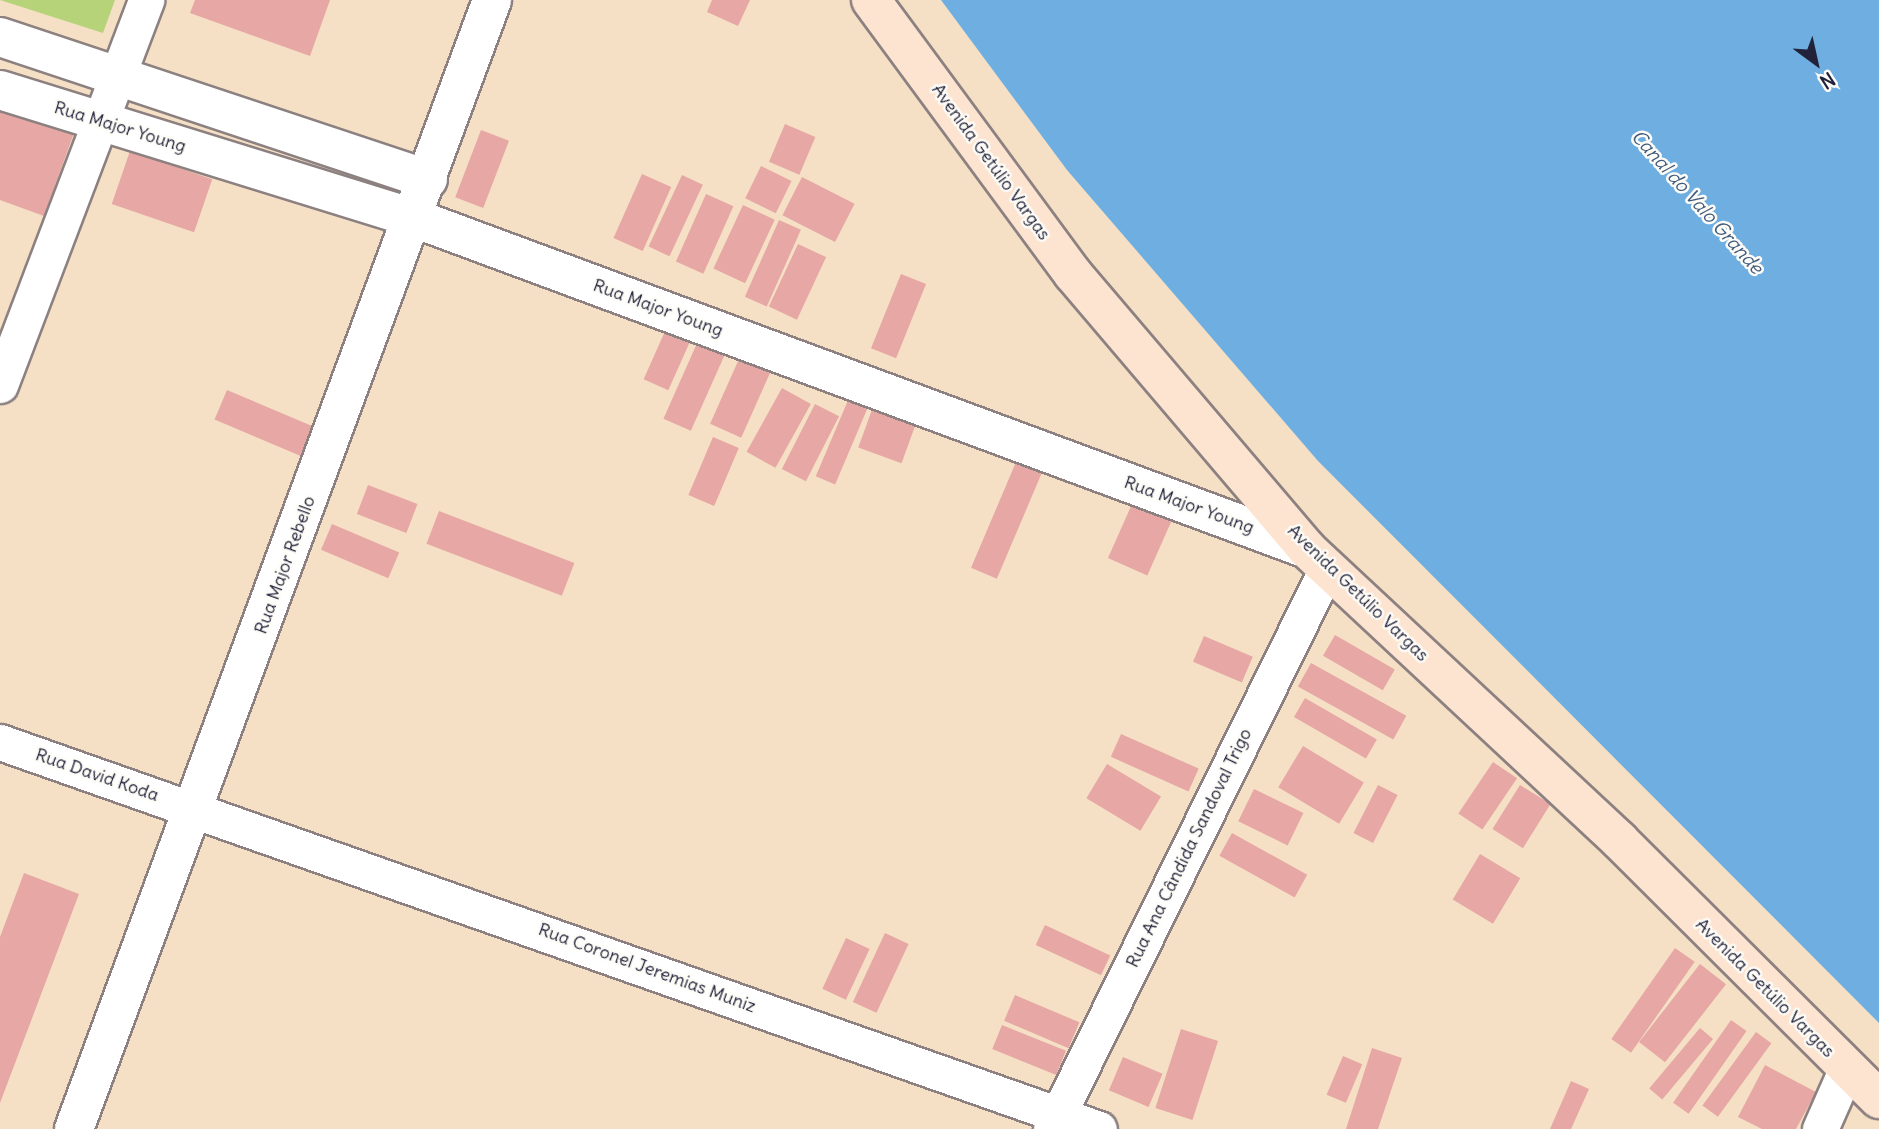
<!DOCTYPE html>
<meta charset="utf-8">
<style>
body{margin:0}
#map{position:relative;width:1879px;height:1129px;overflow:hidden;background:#f5e0c5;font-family:Delius,sans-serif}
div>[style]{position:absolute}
.green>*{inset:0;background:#b6d37a}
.water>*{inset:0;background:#6eaee1}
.building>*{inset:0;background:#e6a7a5;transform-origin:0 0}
.roads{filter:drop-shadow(2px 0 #8c8180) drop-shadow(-2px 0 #8c8180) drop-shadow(0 2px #8c8180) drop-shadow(0 -2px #8c8180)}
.minor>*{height:35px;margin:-17.5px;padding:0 17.5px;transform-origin:17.5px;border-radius:17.5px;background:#fff}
.tertiary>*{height:38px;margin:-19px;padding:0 19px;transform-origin:19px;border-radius:19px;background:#fff}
.secondary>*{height:38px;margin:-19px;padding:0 19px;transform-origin:19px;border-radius:19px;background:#fde4d1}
span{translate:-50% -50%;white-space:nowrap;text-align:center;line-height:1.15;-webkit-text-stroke:5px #fdfcf7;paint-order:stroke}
.street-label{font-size:18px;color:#22223b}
.water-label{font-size:19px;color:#405a7d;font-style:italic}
.north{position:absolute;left:1781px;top:28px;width:70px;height:70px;-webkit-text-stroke:5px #fdfcf7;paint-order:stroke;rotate:147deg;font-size:19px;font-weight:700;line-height:28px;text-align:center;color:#22223b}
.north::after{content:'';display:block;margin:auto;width:24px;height:32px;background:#22223b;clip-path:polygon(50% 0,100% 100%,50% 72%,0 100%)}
</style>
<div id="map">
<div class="green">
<i style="clip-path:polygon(0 0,115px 0,103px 33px)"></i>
</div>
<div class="water">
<i style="clip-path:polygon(941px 0,1879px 0,1879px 1023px,1318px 461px,1067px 170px)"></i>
</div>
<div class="building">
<i style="clip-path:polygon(195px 0,330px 0,310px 56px,190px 13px)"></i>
<i style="clip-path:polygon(712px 0,750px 0,738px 26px,707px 12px)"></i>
<i style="clip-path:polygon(0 107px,74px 133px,44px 216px,0 200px)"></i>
<i style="left:785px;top:124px;width:33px;height:41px;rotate:23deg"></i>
<i style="left:481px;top:130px;width:30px;height:72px;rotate:21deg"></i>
<i style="left:130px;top:151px;width:87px;height:56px;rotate:19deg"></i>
<i style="left:761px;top:166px;width:34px;height:36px;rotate:26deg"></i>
<i style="left:642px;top:174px;width:32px;height:70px;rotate:24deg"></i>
<i style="left:682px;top:175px;width:23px;height:79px;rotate:25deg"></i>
<i style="left:802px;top:177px;width:59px;height:43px;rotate:27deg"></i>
<i style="left:706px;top:194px;width:30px;height:74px;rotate:24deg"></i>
<i style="left:743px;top:205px;width:35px;height:70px;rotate:25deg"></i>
<i style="left:779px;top:220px;width:24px;height:84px;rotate:24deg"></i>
<i style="left:798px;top:244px;width:31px;height:69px;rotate:25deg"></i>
<i style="left:901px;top:274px;width:27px;height:80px;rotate:22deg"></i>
<i style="left:666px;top:329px;width:27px;height:55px;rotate:24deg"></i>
<i style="left:698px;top:341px;width:30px;height:85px;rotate:24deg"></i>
<i style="left:739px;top:359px;width:34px;height:71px;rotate:24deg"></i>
<i style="left:782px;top:388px;width:33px;height:73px;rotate:29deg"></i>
<i style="left:227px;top:390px;width:95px;height:32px;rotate:23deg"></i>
<i style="left:849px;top:398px;width:21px;height:85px;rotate:23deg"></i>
<i style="left:815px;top:404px;width:27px;height:73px;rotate:27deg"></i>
<i style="left:873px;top:407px;width:46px;height:43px;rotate:20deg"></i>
<i style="left:713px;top:437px;width:28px;height:63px;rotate:23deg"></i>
<i style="left:1016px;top:462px;width:28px;height:115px;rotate:23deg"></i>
<i style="left:368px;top:485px;width:53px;height:31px;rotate:21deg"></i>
<i style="left:1132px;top:504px;width:43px;height:59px;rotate:24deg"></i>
<i style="left:439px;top:511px;width:145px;height:35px;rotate:21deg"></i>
<i style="left:332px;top:524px;width:73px;height:28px;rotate:23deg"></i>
<i style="left:1335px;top:635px;width:69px;height:24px;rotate:30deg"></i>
<i style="left:1204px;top:636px;width:53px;height:28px;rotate:23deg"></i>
<i style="left:1311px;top:663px;width:109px;height:27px;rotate:29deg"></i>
<i style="left:1305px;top:698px;width:83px;height:22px;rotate:30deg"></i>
<i style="left:1121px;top:734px;width:85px;height:25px;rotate:24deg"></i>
<i style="left:1303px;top:746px;width:71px;height:48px;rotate:31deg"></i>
<i style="left:1493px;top:762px;width:29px;height:62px;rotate:34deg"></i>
<i style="left:1107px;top:764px;width:63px;height:40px;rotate:31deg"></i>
<i style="left:1378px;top:785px;width:22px;height:54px;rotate:27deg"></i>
<i style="left:1520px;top:785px;width:36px;height:52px;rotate:32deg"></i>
<i style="left:1254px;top:789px;width:55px;height:36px;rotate:26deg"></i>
<i style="left:1232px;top:833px;width:86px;height:26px;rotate:29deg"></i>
<i style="left:1480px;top:854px;width:47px;height:53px;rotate:31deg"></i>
<i style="clip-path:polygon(24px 873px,79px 894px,0 1103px,0 937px)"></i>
<i style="left:1045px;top:925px;width:72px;height:22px;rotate:25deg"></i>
<i style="left:885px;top:933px;width:26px;height:76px;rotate:25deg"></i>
<i style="left:846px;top:938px;width:26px;height:56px;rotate:25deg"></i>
<i style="left:1675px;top:948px;width:24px;height:111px;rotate:35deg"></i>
<i style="left:1700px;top:964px;width:33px;height:99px;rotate:38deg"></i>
<i style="left:1015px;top:995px;width:70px;height:28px;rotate:23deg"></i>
<i style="left:1731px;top:1020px;width:19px;height:101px;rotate:35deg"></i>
<i style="left:1002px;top:1025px;width:69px;height:26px;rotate:22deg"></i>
<i style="left:1700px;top:1028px;width:17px;height:79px;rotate:40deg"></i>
<i style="left:1181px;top:1029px;width:39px;height:83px;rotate:18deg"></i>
<i style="left:1756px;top:1032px;width:19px;height:91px;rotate:36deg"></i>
<i style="clip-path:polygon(1372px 1048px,1402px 1058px,1378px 1129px,1346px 1129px)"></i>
<i style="left:1343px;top:1056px;width:21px;height:42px;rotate:23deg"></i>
<i style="left:1123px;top:1057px;width:43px;height:36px;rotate:23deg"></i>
<i style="clip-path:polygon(1765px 1065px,1816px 1092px,1796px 1129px,1762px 1129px,1738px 1117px)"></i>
<i style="clip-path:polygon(1571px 1081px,1589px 1089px,1571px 1129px,1550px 1129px)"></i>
</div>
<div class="roads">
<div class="minor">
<i style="left:0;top:385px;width:412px;rotate:-69.2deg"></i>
<i style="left:0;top:742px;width:1165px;rotate:19.4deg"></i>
<i style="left:1051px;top:1129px;width:625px;rotate:-63.8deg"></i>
<i style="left:1820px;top:1129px;width:64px;rotate:-66.2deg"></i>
</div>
<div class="tertiary">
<i style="left:0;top:37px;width:451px;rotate:18.4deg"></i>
<i style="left:0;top:90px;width:433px;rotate:17.2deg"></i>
<i style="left:414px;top:218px;width:952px;rotate:20.34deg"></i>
<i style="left:74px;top:1129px;width:1204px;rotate:-69.68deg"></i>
</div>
<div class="secondary">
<i style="left:871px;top:0;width:340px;rotate:53.6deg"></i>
<i style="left:1073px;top:274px;width:361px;rotate:49.6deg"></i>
<i style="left:1307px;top:549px;width:427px;rotate:43deg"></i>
<i style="left:1619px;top:840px;width:367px;rotate:44.9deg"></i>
</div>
</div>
<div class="street-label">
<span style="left:120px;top:127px;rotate:17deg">Rua Major Young</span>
<span style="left:991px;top:162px;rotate:54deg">Avenida Getúlio Vargas</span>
<span style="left:658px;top:308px;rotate:20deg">Rua Major Young</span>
<span style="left:1189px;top:505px;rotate:20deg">Rua Major Young</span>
<span style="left:285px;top:565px;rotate:-70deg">Rua Major Rebello</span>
<span style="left:1358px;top:593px;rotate:44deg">Avenida Getúlio Vargas</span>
<span style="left:97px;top:775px;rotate:19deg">Rua David Koda</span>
<span style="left:1189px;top:848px;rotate:-64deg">Rua Ana Cândida Sandoval Trigo</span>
<span style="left:647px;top:968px;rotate:20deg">Rua Coronel Jeremias Muniz</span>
<span style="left:1765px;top:988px;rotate:45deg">Avenida Getúlio Vargas</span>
</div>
<div class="water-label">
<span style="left:1697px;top:202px;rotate:48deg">Canal do Valo Grande</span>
</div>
<div class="north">N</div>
</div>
